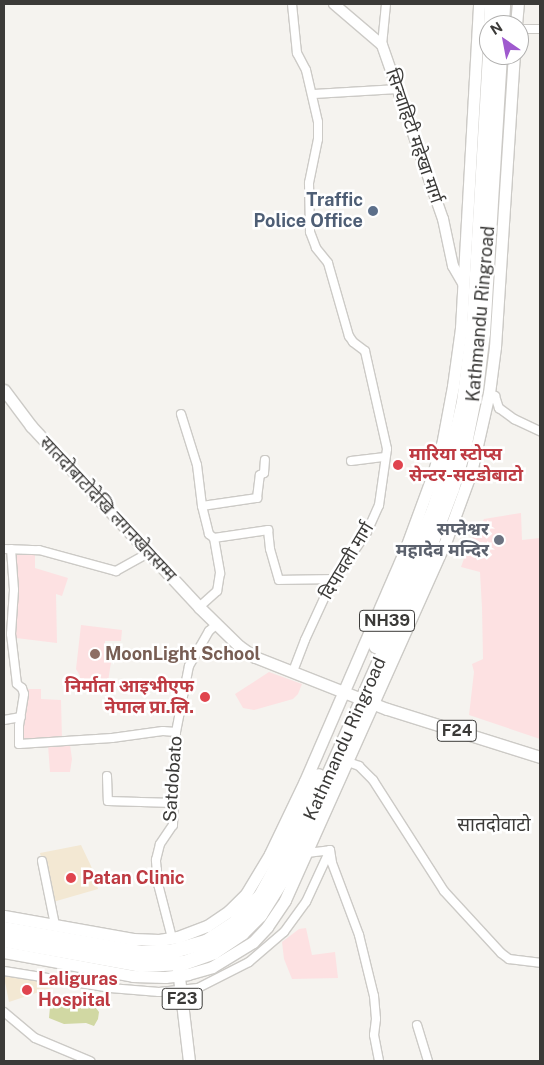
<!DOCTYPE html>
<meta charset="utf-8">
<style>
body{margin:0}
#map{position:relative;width:544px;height:1065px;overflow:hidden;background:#f5f3ef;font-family:"Public Sans","Noto Sans Devanagari",sans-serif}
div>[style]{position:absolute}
.education>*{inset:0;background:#fde1e2}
.medical>*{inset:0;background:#f3e8d3}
.green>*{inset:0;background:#d1d8a3}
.roads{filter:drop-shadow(1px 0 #cccac6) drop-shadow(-1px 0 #cccac6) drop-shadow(0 1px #cccac6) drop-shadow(0 -1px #cccac6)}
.street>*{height:8px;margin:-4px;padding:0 4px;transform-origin:4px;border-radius:4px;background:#fff}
.secondary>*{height:10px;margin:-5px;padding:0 5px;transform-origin:5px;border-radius:5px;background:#fff}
.primary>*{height:11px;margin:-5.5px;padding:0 5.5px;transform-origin:5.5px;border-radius:5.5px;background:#fff}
.highway>*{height:14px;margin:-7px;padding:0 7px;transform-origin:7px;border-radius:7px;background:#fff}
.dots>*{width:14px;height:14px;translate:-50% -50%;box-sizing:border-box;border:2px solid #fff;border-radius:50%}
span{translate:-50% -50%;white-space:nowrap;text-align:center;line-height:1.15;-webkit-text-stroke:5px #fff;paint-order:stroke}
.shield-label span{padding:1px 4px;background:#fff;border:1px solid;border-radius:4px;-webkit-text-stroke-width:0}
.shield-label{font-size:16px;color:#3b3a38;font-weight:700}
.street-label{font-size:18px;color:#3b3a38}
.service-label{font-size:18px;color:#4e5e75;font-weight:700}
.right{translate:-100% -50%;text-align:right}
.health-label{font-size:18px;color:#be3a42;font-weight:700}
.left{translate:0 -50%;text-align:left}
.worship-label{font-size:18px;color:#5b616d;font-weight:700}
.education-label{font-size:18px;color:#785e54;font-weight:700}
.neighbourhood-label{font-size:19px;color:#3b3a38}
.frame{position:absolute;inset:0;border:5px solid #3b3a38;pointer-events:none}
.north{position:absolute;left:479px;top:15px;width:50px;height:50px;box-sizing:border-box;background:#fff;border:1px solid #b1b0af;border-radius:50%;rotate:327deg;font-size:14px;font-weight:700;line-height:20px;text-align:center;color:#3b3a38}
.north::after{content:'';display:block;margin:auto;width:18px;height:22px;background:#9f5ace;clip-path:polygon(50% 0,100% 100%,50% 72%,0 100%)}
</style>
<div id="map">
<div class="education">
<i style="clip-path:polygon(521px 513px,522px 540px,540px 538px,540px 739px,469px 715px,474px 672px,472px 664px,483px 659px,482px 608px,480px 572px,461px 567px,470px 542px,484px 519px)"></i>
<i style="clip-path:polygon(15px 551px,35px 552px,35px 568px,68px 578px,62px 596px,56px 594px,57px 643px,16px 638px,13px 632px)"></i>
<i style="clip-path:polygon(81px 625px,122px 630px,121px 641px,105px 641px,105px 648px,113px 649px,107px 688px,78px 682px,80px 676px,76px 669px)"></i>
<i style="clip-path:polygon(269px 672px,302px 684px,298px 694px,293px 699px,254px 710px,243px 708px,235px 694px)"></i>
<i style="clip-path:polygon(24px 689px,41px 689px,41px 699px,61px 700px,62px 739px,21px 742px)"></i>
<i style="clip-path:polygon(48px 745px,70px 745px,72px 759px,70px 772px,50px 772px)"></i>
<i style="clip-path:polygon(306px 928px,312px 955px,335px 952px,338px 978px,292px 979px,284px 959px,282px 942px,299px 929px)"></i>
</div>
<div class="medical">
<i style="clip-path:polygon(81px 845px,91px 866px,98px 889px,53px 902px,40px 853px)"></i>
<i style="clip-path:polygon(32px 976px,47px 977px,57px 986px,9px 1002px,4px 977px)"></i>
</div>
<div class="green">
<i style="clip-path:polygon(55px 1002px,92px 1003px,99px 1012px,98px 1019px,94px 1026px,86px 1023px,64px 1024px,49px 1018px,50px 1007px)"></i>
</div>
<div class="roads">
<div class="street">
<i style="left:292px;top:4px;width:49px;rotate:84.2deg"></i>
<i style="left:297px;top:53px;width:19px;rotate:62deg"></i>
<i style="left:306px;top:70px;width:53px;rotate:77deg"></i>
<i style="left:318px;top:122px;width:17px;rotate:90deg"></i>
<i style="left:318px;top:139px;width:45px;rotate:101.6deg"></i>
<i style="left:309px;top:183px;width:49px;rotate:88.8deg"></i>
<i style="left:310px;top:232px;width:17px;rotate:69deg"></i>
<i style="left:316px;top:248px;width:19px;rotate:51deg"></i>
<i style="left:328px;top:263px;width:76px;rotate:74deg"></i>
<i style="left:349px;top:336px;width:7px;rotate:56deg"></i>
<i style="left:353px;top:342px;width:15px;rotate:37deg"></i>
<i style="left:365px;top:351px;width:100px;rotate:77.3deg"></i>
<i style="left:387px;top:449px;width:57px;rotate:98.1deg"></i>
<i style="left:379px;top:505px;width:30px;rotate:114deg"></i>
<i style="left:367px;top:532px;width:52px;rotate:124deg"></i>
<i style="left:338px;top:575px;width:6px;rotate:141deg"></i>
<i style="left:333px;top:579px;width:67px;rotate:114.7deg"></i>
<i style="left:305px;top:640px;width:34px;rotate:111deg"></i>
<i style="left:519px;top:29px;width:21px"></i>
<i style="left:382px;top:45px;width:41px;rotate:-84.4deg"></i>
<i style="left:314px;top:94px;width:84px;rotate:-3.4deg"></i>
<i style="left:489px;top:393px;width:7px;rotate:27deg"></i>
<i style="left:495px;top:396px;width:13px;rotate:72deg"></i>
<i style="left:499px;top:408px;width:19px;rotate:36deg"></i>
<i style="left:514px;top:419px;width:29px;rotate:25deg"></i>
<i style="left:181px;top:414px;width:53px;rotate:72.6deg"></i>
<i style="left:197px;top:465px;width:41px;rotate:83deg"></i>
<i style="left:202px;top:506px;width:29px;rotate:76deg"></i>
<i style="left:209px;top:534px;width:6px;rotate:39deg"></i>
<i style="left:214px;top:538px;width:36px;rotate:80deg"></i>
<i style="left:220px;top:573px;width:18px;rotate:99deg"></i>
<i style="left:217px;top:591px;width:24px;rotate:138deg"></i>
<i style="left:351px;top:461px;width:34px;rotate:-7deg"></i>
<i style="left:202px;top:506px;width:56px;rotate:-8.3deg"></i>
<i style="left:257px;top:498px;width:23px;rotate:-83deg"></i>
<i style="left:260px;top:475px;width:4px;rotate:-27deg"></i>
<i style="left:264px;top:473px;width:13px;rotate:-86deg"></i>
<i style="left:214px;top:538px;width:55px;rotate:-8.4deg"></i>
<i style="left:268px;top:530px;width:19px;rotate:84deg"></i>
<i style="left:270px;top:549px;width:32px;rotate:74deg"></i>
<i style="left:279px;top:580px;width:54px;rotate:-1.1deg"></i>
<i style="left:4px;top:549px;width:35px;rotate:2deg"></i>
<i style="left:39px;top:550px;width:80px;rotate:15.3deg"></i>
<i style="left:116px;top:571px;width:38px;rotate:-29deg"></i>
<i style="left:11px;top:549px;width:41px;rotate:85.8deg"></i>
<i style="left:14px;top:590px;width:44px;rotate:93.9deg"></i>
<i style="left:11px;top:634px;width:50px;rotate:83.2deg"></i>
<i style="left:17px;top:684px;width:6px;rotate:39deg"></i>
<i style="left:22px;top:688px;width:6px;rotate:72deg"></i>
<i style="left:24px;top:694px;width:32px;rotate:99deg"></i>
<i style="left:19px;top:726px;width:18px;rotate:90deg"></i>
<i style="left:19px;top:744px;width:93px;rotate:-3.7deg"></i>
<i style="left:112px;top:738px;width:51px;rotate:-7.8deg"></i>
<i style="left:163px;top:731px;width:13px;rotate:4deg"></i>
<i style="left:4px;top:720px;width:17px;rotate:-10deg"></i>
<i style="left:348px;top:762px;width:12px;rotate:20deg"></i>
<i style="left:359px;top:766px;width:20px;rotate:45deg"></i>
<i style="left:373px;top:780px;width:132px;rotate:57.4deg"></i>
<i style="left:444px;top:891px;width:84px;rotate:47.4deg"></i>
<i style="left:501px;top:953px;width:10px;rotate:37deg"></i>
<i style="left:509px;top:959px;width:31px;rotate:7deg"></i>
<i style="left:107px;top:776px;width:25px;rotate:88deg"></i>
<i style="left:108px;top:801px;width:66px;rotate:1.7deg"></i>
<i style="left:307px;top:853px;width:23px;rotate:-7deg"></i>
<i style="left:330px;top:850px;width:13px;rotate:81deg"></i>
<i style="left:332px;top:863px;width:77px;rotate:69.4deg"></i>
<i style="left:359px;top:935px;width:63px;rotate:76.2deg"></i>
<i style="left:374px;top:996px;width:23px;rotate:85deg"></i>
<i style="left:376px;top:1019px;width:16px;rotate:97deg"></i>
<i style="left:374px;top:1035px;width:26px;rotate:79deg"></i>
<i style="left:42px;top:861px;width:65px;rotate:78.5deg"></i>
<i style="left:172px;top:938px;width:56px;rotate:-104.5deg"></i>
<i style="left:158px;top:884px;width:24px;rotate:-95deg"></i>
<i style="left:156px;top:860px;width:16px;rotate:-76deg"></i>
<i style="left:160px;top:844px;width:23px;rotate:-56deg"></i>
<i style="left:173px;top:825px;width:93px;rotate:-88.2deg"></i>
<i style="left:176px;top:732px;width:67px;rotate:-78.9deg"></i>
<i style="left:189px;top:666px;width:40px;rotate:-60.3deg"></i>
<i style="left:209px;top:631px;width:11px;rotate:-41deg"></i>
<i style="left:4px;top:971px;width:107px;rotate:9.1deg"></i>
<i style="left:110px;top:988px;width:49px;rotate:4.7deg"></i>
<i style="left:159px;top:992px;width:39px;rotate:-6deg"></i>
<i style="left:198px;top:988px;width:57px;rotate:-27deg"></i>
<i style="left:249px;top:962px;width:46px;rotate:-40.6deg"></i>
<i style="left:284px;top:932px;width:37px;rotate:-54deg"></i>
<i style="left:306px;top:902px;width:57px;rotate:-65.2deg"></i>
<i style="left:4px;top:1012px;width:40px;rotate:40deg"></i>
<i style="left:35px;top:1038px;width:60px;rotate:22.7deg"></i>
<i style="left:417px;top:1025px;width:38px;rotate:73deg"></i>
</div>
<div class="secondary">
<i style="left:334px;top:4px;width:63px;rotate:40.5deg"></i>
<i style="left:382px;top:45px;width:184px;rotate:70.7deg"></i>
<i style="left:443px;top:219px;width:48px;rotate:78deg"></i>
<i style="left:453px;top:266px;width:22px;rotate:60deg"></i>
</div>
<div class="primary">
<i style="left:516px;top:25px;width:21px;rotate:-85deg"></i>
<i style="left:4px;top:390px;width:45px;rotate:53.1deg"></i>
<i style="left:31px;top:426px;width:247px;rotate:47.1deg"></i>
<i style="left:199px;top:607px;width:56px;rotate:44.3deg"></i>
<i style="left:239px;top:646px;width:19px;rotate:35deg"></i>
<i style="left:255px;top:657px;width:142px;rotate:21.5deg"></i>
<i style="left:387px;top:709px;width:160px;rotate:17.4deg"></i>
<i style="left:4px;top:916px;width:131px;rotate:10.1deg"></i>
<i style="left:133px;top:939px;width:26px;rotate:2deg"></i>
<i style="left:159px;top:940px;width:19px;rotate:-9deg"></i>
<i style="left:178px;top:937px;width:31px;rotate:-21deg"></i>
<i style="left:207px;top:926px;width:27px;rotate:-34deg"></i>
<i style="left:229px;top:911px;width:24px;rotate:-45deg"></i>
<i style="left:246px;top:894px;width:47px;rotate:-59deg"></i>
<i style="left:270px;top:854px;width:81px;rotate:-64.4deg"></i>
<i style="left:305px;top:781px;width:257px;rotate:-66.6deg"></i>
<i style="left:407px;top:545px;width:72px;rotate:-69.8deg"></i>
<i style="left:432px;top:477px;width:34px;rotate:-73deg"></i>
<i style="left:442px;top:445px;width:60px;rotate:-79.4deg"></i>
<i style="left:453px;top:386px;width:59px;rotate:-82.1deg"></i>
<i style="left:461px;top:328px;width:324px;rotate:-86.8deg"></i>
<i style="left:4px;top:952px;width:131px;rotate:10.5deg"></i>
<i style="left:133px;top:976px;width:32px;rotate:2deg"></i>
<i style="left:165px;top:977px;width:23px;rotate:-7deg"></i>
<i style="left:188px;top:974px;width:25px;rotate:-16deg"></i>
<i style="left:212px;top:967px;width:48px;rotate:-31.4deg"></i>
<i style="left:253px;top:942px;width:21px;rotate:-47deg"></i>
<i style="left:267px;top:927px;width:32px;rotate:-56deg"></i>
<i style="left:285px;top:900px;width:391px;rotate:-65.9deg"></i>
<i style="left:445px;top:543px;width:76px;rotate:-69.9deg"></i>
<i style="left:471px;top:472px;width:81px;rotate:-77.2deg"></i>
<i style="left:489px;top:393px;width:46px;rotate:-82.6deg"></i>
<i style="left:495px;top:347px;width:293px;rotate:-86.3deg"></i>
<i style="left:178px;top:969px;width:93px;rotate:83.2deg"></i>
</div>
<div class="highway">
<i style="left:491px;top:25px;width:21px;rotate:-87deg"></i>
<i style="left:502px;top:25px;width:21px;rotate:-87deg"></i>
<i style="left:376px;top:646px;width:148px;rotate:-66.9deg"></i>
<i style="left:434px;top:510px;width:56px;rotate:-72.2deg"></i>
<i style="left:451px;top:457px;width:57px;rotate:-76.7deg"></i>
<i style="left:464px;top:402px;width:79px;rotate:-82.7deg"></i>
<i style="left:474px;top:324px;width:269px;rotate:-86.6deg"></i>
<i style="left:4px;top:929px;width:139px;rotate:9.9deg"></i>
<i style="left:141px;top:953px;width:33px;rotate:-3deg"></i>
<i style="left:174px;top:951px;width:33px;rotate:-16deg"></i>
<i style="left:206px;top:942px;width:35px;rotate:-33deg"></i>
<i style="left:235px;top:923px;width:37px;rotate:-46deg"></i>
<i style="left:261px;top:896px;width:42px;rotate:-61.6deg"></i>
<i style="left:281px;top:859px;width:91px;rotate:-65.4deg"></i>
<i style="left:4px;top:940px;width:139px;rotate:10.3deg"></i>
<i style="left:141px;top:965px;width:43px;rotate:-2.7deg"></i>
<i style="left:184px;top:963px;width:32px;rotate:-20deg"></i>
<i style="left:214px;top:952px;width:34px;rotate:-34deg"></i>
<i style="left:242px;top:933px;width:25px;rotate:-45deg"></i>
<i style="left:260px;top:915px;width:41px;rotate:-57.8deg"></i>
<i style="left:282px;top:880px;width:345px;rotate:-65.9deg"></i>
<i style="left:423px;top:565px;width:81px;rotate:-69.1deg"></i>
<i style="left:452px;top:489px;width:42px;rotate:-73.3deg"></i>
<i style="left:464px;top:449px;width:61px;rotate:-78.7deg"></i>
<i style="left:476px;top:389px;width:56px;rotate:-82.9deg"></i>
<i style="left:483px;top:333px;width:279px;rotate:-86.5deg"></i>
</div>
</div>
<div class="dots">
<i style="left:373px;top:211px;background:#5c6f8a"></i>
<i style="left:398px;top:465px;background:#e0444e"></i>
<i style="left:499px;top:540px;background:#6b7280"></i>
<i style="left:95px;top:654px;background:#8d6e63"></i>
<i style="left:205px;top:697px;background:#e0444e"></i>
<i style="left:71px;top:878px;background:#e0444e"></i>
<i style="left:27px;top:990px;background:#e0444e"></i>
</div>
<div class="shield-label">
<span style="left:387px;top:621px">NH39</span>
<span style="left:457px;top:731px">F24</span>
<span style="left:182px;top:999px">F23</span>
</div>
<div class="street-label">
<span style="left:414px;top:136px;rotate:71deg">सिन्चाहिटी महेखा मार्ग</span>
<span style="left:481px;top:314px;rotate:-85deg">Kathmandu Ringroad</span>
<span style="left:108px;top:509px;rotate:47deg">सातदोबाटोदेखि लगनखेलसम्म</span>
<span style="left:347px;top:561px;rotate:-59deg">दिपावली मार्ग</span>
<span style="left:345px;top:739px;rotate:-66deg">Kathmandu Ringroad</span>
<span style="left:173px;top:779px;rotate:-86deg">Satdobato</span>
</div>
<div class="service-label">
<span class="right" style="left:363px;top:211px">Traffic<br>Police Office</span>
</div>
<div class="health-label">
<span class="left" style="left:409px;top:465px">मारिया स्टोप्स<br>सेन्टर-सटडोबाटो</span>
<span class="right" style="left:194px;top:697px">निर्माता आइभीएफ<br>नेपाल प्रा.लि.</span>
<span class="left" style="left:82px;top:878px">Patan Clinic</span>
<span class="left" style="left:38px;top:990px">Laliguras<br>Hospital</span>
</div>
<div class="worship-label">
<span class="right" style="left:489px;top:540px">सप्तेश्वर<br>महादेव मन्दिर</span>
</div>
<div class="education-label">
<span class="left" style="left:105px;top:654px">MoonLight School</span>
</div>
<div class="neighbourhood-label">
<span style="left:494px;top:825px">सातदोवाटो</span>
</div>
<div class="frame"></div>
<div class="north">N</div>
</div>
